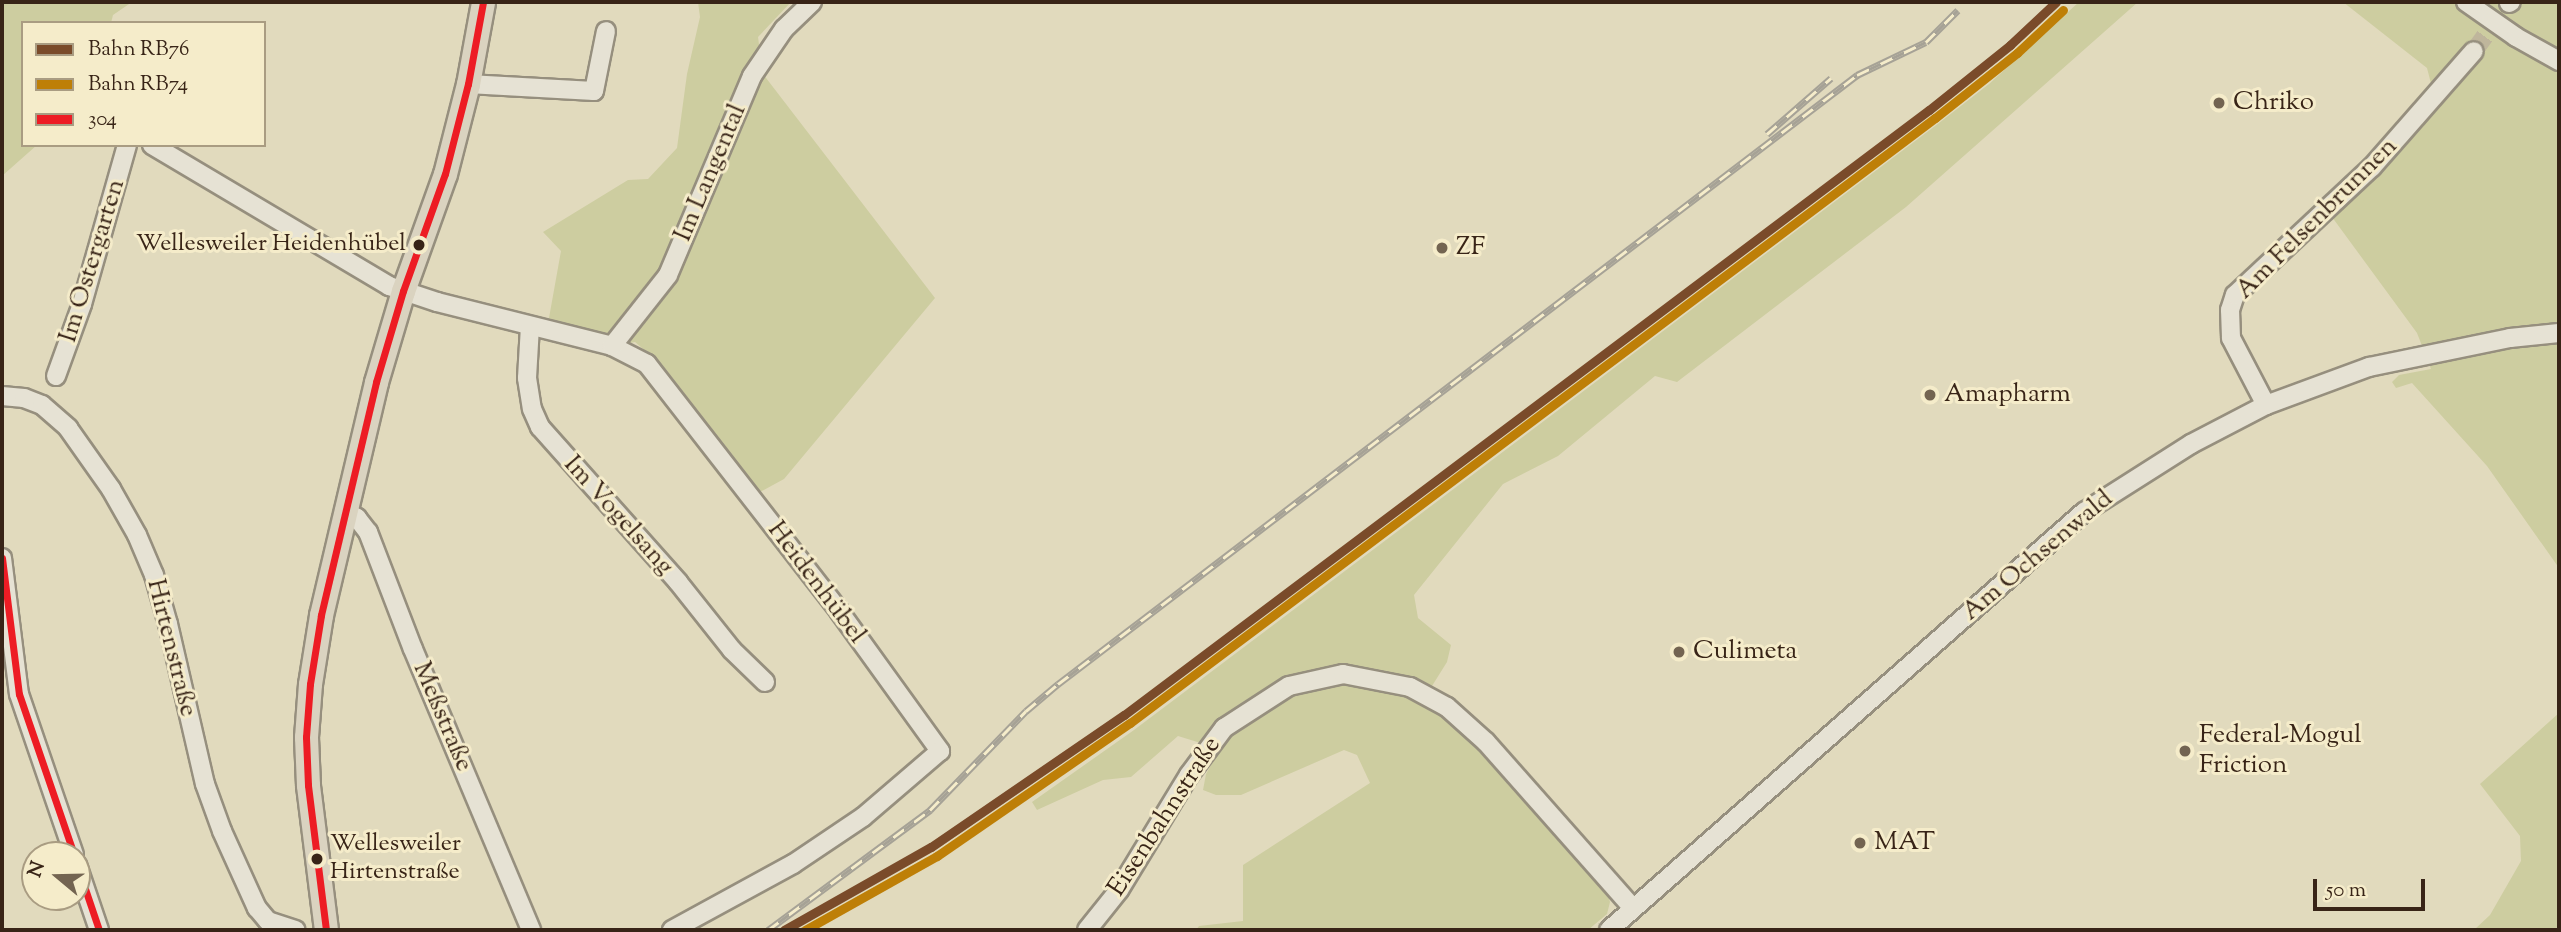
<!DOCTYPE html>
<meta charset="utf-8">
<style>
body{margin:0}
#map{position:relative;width:2561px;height:932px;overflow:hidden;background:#e1dabd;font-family:"Sorts Mill Goudy",serif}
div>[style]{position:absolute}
.green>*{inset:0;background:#cdcda0}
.minor-tunnel>*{height:18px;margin-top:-9px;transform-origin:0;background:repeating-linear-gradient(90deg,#bfb69c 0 18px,transparent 0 27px)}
.roads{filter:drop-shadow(2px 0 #968f7e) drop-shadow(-2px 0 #968f7e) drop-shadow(0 2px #968f7e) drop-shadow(0 -2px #968f7e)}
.minor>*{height:18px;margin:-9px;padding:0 9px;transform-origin:9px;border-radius:9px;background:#e6e2d4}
.major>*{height:23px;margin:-11.5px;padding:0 11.5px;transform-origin:11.5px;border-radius:11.5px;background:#dad3c0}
.rail>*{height:7px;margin-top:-3.5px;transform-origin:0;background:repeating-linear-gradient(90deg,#f5ecca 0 13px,#a6a296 0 26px);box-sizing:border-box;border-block:2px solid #a6a296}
.bus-1>*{height:7px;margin:-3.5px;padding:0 3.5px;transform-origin:3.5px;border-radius:3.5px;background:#ed1c24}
.rail-1>*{height:9px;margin:-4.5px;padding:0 4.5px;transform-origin:4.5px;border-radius:4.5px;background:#7a4b2a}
.rail-2>*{height:9px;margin:-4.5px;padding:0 4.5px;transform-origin:4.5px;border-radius:4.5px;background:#be7f07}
.dots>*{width:19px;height:19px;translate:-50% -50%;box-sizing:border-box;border:4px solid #f5ecca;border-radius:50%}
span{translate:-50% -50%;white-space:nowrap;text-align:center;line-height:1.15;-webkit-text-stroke:6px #f5ecca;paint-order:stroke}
.bus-label{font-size:24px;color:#382417}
.right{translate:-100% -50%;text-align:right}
.left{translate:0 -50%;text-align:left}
.poi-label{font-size:26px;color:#382417}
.street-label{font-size:26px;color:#382417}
.frame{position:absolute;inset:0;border:4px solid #382417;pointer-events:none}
.legend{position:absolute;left:21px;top:21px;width:245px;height:126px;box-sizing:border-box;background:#f5ecca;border:2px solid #a99c82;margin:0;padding:9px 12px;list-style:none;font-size:21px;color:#382417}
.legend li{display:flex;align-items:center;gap:14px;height:35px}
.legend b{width:35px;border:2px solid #a99c82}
.north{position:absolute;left:21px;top:841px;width:70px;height:70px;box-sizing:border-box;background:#f5ecca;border:2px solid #a99c82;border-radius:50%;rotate:289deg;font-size:19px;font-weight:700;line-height:28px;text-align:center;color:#382417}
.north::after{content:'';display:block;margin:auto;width:24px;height:32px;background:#736451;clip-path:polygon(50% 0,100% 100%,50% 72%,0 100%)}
.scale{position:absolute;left:2313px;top:879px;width:112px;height:32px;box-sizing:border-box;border:4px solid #382417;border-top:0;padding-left:9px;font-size:21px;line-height:24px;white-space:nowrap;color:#382417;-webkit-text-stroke:5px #f5ecca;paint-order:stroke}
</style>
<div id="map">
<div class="green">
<i style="clip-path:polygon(2px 2px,132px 2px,113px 15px,111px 23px,23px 23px,23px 145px,37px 145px,2px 176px)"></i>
<i style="clip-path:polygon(698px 2px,791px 2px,758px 37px,763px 74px,935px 298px,784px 479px,760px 492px,663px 366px,635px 342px,612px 346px,549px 318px,561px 251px,543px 232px,628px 180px,648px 179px,677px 148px,687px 74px,700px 17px)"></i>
<i style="clip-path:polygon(2079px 2px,2138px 2px,1906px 207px,1677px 382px,1655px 376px,1558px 456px,1503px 484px,1414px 595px,1418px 618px,1451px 645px,1447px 662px,1422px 702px,1439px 712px,1485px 753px,1606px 889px,1610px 902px,1607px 914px,1588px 930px,1196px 930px,1199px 926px,1243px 921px,1243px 865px,1370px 783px,1357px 755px,1344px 750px,1241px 795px,1216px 795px,1203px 790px,1206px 774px,1220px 749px,1178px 736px,1131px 777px,1103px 780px,1037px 810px,1032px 802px,1134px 730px,1939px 123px,1989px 84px)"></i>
<i style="clip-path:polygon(2343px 2px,2559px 2px,2559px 568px,2487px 466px,2412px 383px,2396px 388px,2392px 382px,2399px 375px,2431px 369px,2417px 333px,2332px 217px,2437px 107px,2427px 68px)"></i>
<i style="clip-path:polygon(2559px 713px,2559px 930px,2474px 930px,2490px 915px,2521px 861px,2520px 836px,2480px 784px)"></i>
</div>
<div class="minor-tunnel">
<i style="left:2474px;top:51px;width:59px;rotate:-53.9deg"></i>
</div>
<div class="roads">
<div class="minor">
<i style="left:2466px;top:2px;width:61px;rotate:35deg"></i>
<i style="left:2516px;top:37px;width:49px;rotate:29.2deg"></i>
<i style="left:2509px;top:3px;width:2px;rotate:-27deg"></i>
<i style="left:468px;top:84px;width:126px;rotate:3.2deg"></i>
<i style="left:594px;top:91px;width:61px;rotate:-78.7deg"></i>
<i style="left:152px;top:145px;width:276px;rotate:30.7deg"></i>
<i style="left:389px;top:286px;width:51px;rotate:18.4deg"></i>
<i style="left:437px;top:302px;width:180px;rotate:14.1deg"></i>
<i style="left:612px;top:346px;width:39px;rotate:27deg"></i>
<i style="left:647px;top:364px;width:313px;rotate:52.1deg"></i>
<i style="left:839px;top:611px;width:173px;rotate:54.2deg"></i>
<i style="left:940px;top:751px;width:101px;rotate:139.4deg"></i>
<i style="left:863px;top:817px;width:84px;rotate:146.1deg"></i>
<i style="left:793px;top:864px;width:138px;rotate:151.4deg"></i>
<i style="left:530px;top:326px;width:52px;rotate:93.3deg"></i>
<i style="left:527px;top:378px;width:31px;rotate:81deg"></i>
<i style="left:532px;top:409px;width:20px;rotate:66deg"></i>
<i style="left:540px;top:427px;width:208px;rotate:48.3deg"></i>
<i style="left:678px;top:582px;width:87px;rotate:51.5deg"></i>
<i style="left:732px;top:650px;width:46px;rotate:44.1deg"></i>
<i style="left:612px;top:346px;width:90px;rotate:-51.7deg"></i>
<i style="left:668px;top:275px;width:216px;rotate:-67.1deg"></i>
<i style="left:752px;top:76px;width:57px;rotate:-55.8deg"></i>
<i style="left:784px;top:29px;width:39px;rotate:-44deg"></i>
<i style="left:56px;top:376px;width:77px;rotate:-70.1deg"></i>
<i style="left:82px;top:304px;width:165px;rotate:-74.2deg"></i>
<i style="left:2px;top:396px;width:22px;rotate:5deg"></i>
<i style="left:24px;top:398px;width:19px;rotate:21deg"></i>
<i style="left:42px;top:405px;width:35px;rotate:41deg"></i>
<i style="left:68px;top:428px;width:75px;rotate:54.8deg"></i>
<i style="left:111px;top:489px;width:53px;rotate:60.5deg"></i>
<i style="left:137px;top:535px;width:43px;rotate:67deg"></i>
<i style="left:154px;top:575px;width:51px;rotate:74.1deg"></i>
<i style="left:168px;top:624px;width:164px;rotate:77deg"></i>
<i style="left:205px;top:784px;width:50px;rotate:70.1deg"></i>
<i style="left:222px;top:831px;width:85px;rotate:65.6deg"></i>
<i style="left:257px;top:908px;width:17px;rotate:50deg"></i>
<i style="left:268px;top:921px;width:29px;rotate:18deg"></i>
<i style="left:2266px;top:405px;width:76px;rotate:-117.6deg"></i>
<i style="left:2231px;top:338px;width:28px;rotate:-92deg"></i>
<i style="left:2230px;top:310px;width:16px;rotate:-72deg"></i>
<i style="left:2235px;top:295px;width:187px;rotate:-43.1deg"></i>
<i style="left:2372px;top:167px;width:154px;rotate:-48.7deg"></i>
<i style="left:344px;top:511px;width:15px;rotate:28deg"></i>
<i style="left:357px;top:518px;width:18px;rotate:52deg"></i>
<i style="left:368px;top:532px;width:125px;rotate:69deg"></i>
<i style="left:413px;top:649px;width:305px;rotate:67.2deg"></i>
<i style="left:2px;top:558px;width:137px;rotate:82.9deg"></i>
<i style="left:19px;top:694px;width:170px;rotate:71.1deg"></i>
<i style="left:77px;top:865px;width:69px;rotate:71.3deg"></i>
<i style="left:1087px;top:930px;width:51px;rotate:-51.3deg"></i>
<i style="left:1119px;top:890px;width:135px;rotate:-58.7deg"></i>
<i style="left:1189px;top:775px;width:59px;rotate:-53.3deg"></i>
<i style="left:1224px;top:728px;width:77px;rotate:-32.9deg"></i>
<i style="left:1289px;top:686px;width:55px;rotate:-12.5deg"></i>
<i style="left:1343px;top:674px;width:68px;rotate:11deg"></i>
<i style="left:1410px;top:687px;width:42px;rotate:28.4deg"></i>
<i style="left:1447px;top:707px;width:52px;rotate:41.9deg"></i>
<i style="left:1486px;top:742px;width:222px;rotate:48.5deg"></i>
<i style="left:1609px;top:930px;width:633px;rotate:-41.35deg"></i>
<i style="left:2084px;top:512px;width:127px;rotate:-32.4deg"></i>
<i style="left:2191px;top:444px;width:85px;rotate:-27.5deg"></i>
<i style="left:2266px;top:405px;width:110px;rotate:-20.3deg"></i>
<i style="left:2369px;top:367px;width:144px;rotate:-11.6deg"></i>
<i style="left:2510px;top:338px;width:49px;rotate:-5.8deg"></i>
</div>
<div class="major">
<i style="left:326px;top:930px;width:146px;rotate:-97.1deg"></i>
<i style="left:308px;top:785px;width:48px;rotate:-92.4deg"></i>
<i style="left:306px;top:737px;width:53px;rotate:-85.7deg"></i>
<i style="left:310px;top:684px;width:70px;rotate:-80.9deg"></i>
<i style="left:321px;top:615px;width:239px;rotate:-76.7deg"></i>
<i style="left:376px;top:382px;width:95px;rotate:-73.5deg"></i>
<i style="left:403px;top:291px;width:124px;rotate:-70.3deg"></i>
<i style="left:445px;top:174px;width:93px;rotate:-75.7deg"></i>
<i style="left:468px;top:84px;width:83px;rotate:-79.6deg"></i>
</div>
</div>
<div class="rail">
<i style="left:1767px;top:134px;width:85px;rotate:-41.2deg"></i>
<i style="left:768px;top:930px;width:202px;rotate:-36.5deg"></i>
<i style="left:930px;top:810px;width:138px;rotate:-45.9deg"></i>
<i style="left:1026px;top:711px;width:42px;rotate:-40.2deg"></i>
<i style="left:1058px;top:684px;width:1005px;rotate:-37.31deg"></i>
<i style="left:1857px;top:75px;width:76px;rotate:-25.6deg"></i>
<i style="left:1926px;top:42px;width:45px;rotate:-45deg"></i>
</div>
<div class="bus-1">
<i style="left:2px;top:558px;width:137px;rotate:82.9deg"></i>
<i style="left:19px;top:694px;width:170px;rotate:71.1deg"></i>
<i style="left:77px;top:865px;width:69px;rotate:71.3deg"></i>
<i style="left:326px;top:930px;width:146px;rotate:-97.1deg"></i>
<i style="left:308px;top:785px;width:48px;rotate:-92.4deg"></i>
<i style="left:306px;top:737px;width:53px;rotate:-85.7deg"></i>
<i style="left:310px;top:684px;width:70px;rotate:-80.9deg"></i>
<i style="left:321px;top:615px;width:239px;rotate:-76.7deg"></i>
<i style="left:376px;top:382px;width:95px;rotate:-73.5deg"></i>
<i style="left:403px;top:291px;width:124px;rotate:-70.3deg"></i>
<i style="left:445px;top:174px;width:93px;rotate:-75.7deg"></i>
<i style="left:468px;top:84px;width:83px;rotate:-79.6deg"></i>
</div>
<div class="rail-1">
<i style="left:784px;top:930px;width:169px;rotate:-29.5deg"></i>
<i style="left:931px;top:847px;width:234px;rotate:-34.4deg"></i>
<i style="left:1124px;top:715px;width:1007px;rotate:-36.93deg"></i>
<i style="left:1929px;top:110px;width:104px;rotate:-38.7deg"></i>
<i style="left:2010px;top:45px;width:63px;rotate:-43.1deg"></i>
</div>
<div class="rail-2">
<i style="left:805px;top:930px;width:151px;rotate:-29.3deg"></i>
<i style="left:937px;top:856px;width:234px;rotate:-34.6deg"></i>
<i style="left:1130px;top:723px;width:1007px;rotate:-36.93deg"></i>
<i style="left:1935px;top:118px;width:105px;rotate:-38.4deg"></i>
<i style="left:2017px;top:53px;width:63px;rotate:-43.1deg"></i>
</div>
<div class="dots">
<i style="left:2219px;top:103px;background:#736451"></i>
<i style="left:419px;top:245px;background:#382417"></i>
<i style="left:1442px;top:248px;background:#736451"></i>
<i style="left:1930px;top:395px;background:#736451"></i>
<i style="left:1679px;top:652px;background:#736451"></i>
<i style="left:2185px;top:751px;background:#736451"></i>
<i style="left:1860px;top:843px;background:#736451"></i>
<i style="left:317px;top:859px;background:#382417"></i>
</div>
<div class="bus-label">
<span class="right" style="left:406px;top:245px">Wellesweiler Heidenhübel</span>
<span class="left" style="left:330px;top:859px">Wellesweiler<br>Hirtenstraße</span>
</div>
<div class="poi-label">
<span class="left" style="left:2233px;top:103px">Chriko</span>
<span class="left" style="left:1456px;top:248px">ZF</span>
<span class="left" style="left:1944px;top:395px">Amapharm</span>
<span class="left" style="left:1693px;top:652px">Culimeta</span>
<span class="left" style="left:2199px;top:751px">Federal-Mogul<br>Friction</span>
<span class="left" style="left:1874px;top:843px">MAT</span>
</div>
<div class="street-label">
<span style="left:711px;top:173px;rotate:-67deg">Im Langental</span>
<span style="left:2317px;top:219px;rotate:-45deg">Am Felsenbrunnen</span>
<span style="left:93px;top:261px;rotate:-73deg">Im Ostergarten</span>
<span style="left:618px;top:516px;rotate:48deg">Im Vogelsang</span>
<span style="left:2038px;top:556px;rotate:-40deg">Am Ochsenwald</span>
<span style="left:816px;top:583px;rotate:53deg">Heidenhübel</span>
<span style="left:171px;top:648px;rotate:76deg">Hirtenstraße</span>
<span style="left:442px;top:717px;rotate:67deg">Meßstraße</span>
<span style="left:1165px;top:817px;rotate:-57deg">Eisenbahnstraße</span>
</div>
<div class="frame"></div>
<ul class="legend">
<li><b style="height:9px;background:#7a4b2a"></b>Bahn RB76</li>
<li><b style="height:9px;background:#be7f07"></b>Bahn RB74</li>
<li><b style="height:9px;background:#ed1c24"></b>304</li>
</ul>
<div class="north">N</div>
<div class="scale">50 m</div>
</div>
